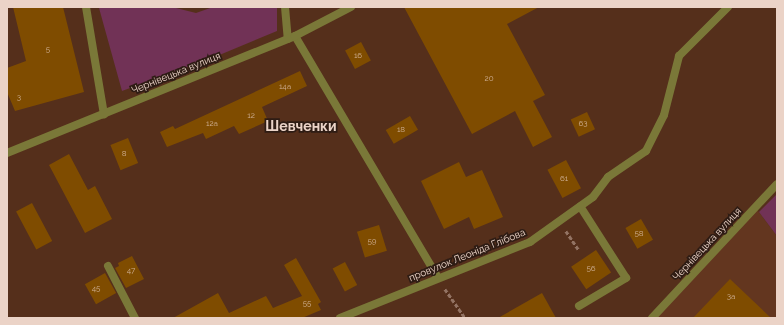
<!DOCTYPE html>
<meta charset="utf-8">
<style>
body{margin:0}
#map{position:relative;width:784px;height:325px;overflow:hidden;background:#552f1b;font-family:Raleway,sans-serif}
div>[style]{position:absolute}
.built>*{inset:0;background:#63361f}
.green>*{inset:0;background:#713256}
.building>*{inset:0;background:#7f4c00;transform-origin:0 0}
.path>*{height:2.5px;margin-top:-1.25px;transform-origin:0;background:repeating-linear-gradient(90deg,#937363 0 4px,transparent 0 6px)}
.service>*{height:8px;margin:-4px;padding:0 4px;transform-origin:4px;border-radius:4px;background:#7a7838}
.minor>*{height:8px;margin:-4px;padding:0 4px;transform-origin:4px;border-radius:4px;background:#7a7838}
span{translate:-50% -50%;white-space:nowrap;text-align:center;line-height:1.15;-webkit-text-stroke:3.5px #2e1c14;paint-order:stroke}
.number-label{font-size:8px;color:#d0b195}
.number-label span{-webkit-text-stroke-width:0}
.street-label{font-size:10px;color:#ebd3c7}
.district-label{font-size:14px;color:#ebd3c7;font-weight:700}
.frame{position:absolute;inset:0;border:8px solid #ebd3c7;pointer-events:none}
</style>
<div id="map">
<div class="built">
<i style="clip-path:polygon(755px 207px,777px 236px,777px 318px,652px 318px)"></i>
</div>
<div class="green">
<i style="clip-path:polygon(172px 7px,196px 13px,213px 7px,277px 7px,277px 31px,217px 56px,122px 91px,99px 8px)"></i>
<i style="clip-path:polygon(777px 194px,777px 236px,759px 212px)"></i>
</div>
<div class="building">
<i style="clip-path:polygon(13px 7px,63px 7px,84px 92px,15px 111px,7px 92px,7px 68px,26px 61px)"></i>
<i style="clip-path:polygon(404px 7px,539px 7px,507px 24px,545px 95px,533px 101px,552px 137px,533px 147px,515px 111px,472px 134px)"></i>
<i style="left:361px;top:42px;width:21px;height:18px;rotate:62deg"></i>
<i style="clip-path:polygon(300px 71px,307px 86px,262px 107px,268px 121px,239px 134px,234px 126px,206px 139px,203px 133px,167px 147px,160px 132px,173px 126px,175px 129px)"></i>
<i style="left:587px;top:112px;width:19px;height:18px;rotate:65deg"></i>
<i style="left:410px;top:116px;width:16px;height:28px;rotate:60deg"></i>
<i style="left:128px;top:138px;width:27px;height:19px;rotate:68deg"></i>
<i style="clip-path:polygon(69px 154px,88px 190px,95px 186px,112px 219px,85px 233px,49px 165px)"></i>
<i style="left:566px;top:160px;width:32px;height:21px;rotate:62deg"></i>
<i style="clip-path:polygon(459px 162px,466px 177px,482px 170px,503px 217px,474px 229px,469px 217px,444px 229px,421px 181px)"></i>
<i style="left:32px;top:203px;width:43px;height:18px;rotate:62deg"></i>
<i style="left:641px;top:219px;width:24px;height:18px;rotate:60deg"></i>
<i style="left:379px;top:225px;width:27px;height:23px;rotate:73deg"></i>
<i style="left:596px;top:250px;width:27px;height:30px;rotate:56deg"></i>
<i style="clip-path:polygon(132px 256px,144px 279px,126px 288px,115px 268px,119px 266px,118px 263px)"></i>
<i style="clip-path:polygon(296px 258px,321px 302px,318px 304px,321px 310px,302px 318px,173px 318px,218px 293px,229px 313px,266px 296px,273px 308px,302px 296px,284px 265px)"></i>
<i style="left:345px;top:262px;width:26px;height:14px;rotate:62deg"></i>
<i style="left:105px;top:273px;width:23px;height:23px;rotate:61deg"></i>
<i style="clip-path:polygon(730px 279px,771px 318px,693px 318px)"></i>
<i style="clip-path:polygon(542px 293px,556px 318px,498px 318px)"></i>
</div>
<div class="path">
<i style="left:566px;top:231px;width:23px;rotate:56deg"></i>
<i style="left:445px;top:289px;width:35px;rotate:55deg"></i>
</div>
<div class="service">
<i style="left:285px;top:7px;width:32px;rotate:85deg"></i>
<i style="left:295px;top:36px;width:281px;rotate:59.4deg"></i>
<i style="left:108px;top:266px;width:59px;rotate:62.6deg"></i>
<i style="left:579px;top:306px;width:55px;rotate:-30.8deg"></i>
<i style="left:626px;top:278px;width:85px;rotate:-122.6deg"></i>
</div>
<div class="minor">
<i style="left:86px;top:7px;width:109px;rotate:80.5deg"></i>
<i style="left:7px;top:153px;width:311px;rotate:-22.1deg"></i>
<i style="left:295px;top:36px;width:63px;rotate:-27.4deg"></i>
<i style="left:340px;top:318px;width:205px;rotate:-21.8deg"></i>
<i style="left:530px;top:242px;width:77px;rotate:-35.5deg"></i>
<i style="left:593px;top:197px;width:25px;rotate:-53deg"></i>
<i style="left:608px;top:177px;width:46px;rotate:-34.4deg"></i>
<i style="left:646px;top:151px;width:40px;rotate:-63.4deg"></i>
<i style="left:664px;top:115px;width:61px;rotate:-75.7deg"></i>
<i style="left:679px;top:56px;width:69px;rotate:-45deg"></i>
<i style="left:652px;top:318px;width:183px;rotate:-47deg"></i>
</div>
<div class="number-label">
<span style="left:48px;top:50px">5</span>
<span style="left:358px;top:56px">16</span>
<span style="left:489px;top:79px">20</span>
<span style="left:285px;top:87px">14а</span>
<span style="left:19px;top:98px">3</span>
<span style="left:251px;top:116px">12</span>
<span style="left:212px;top:124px">12а</span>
<span style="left:583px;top:124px">63</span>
<span style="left:401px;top:130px">18</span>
<span style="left:124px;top:154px">8</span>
<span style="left:564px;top:179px">61</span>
<span style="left:639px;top:234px">58</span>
<span style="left:372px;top:242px">59</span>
<span style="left:591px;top:269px">56</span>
<span style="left:131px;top:271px">47</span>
<span style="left:96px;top:289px">45</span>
<span style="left:731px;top:297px">3а</span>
<span style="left:307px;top:304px">55</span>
</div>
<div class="street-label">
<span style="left:176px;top:73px;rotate:-22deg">Чернівецька вулиця</span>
<span style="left:707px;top:244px;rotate:-47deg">Чернівецька вулиця</span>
<span style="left:467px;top:255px;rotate:-22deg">провулок Леоніда Глібова</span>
</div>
<div class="district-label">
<span style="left:301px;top:126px">Шевченки</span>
</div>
<div class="frame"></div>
</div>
